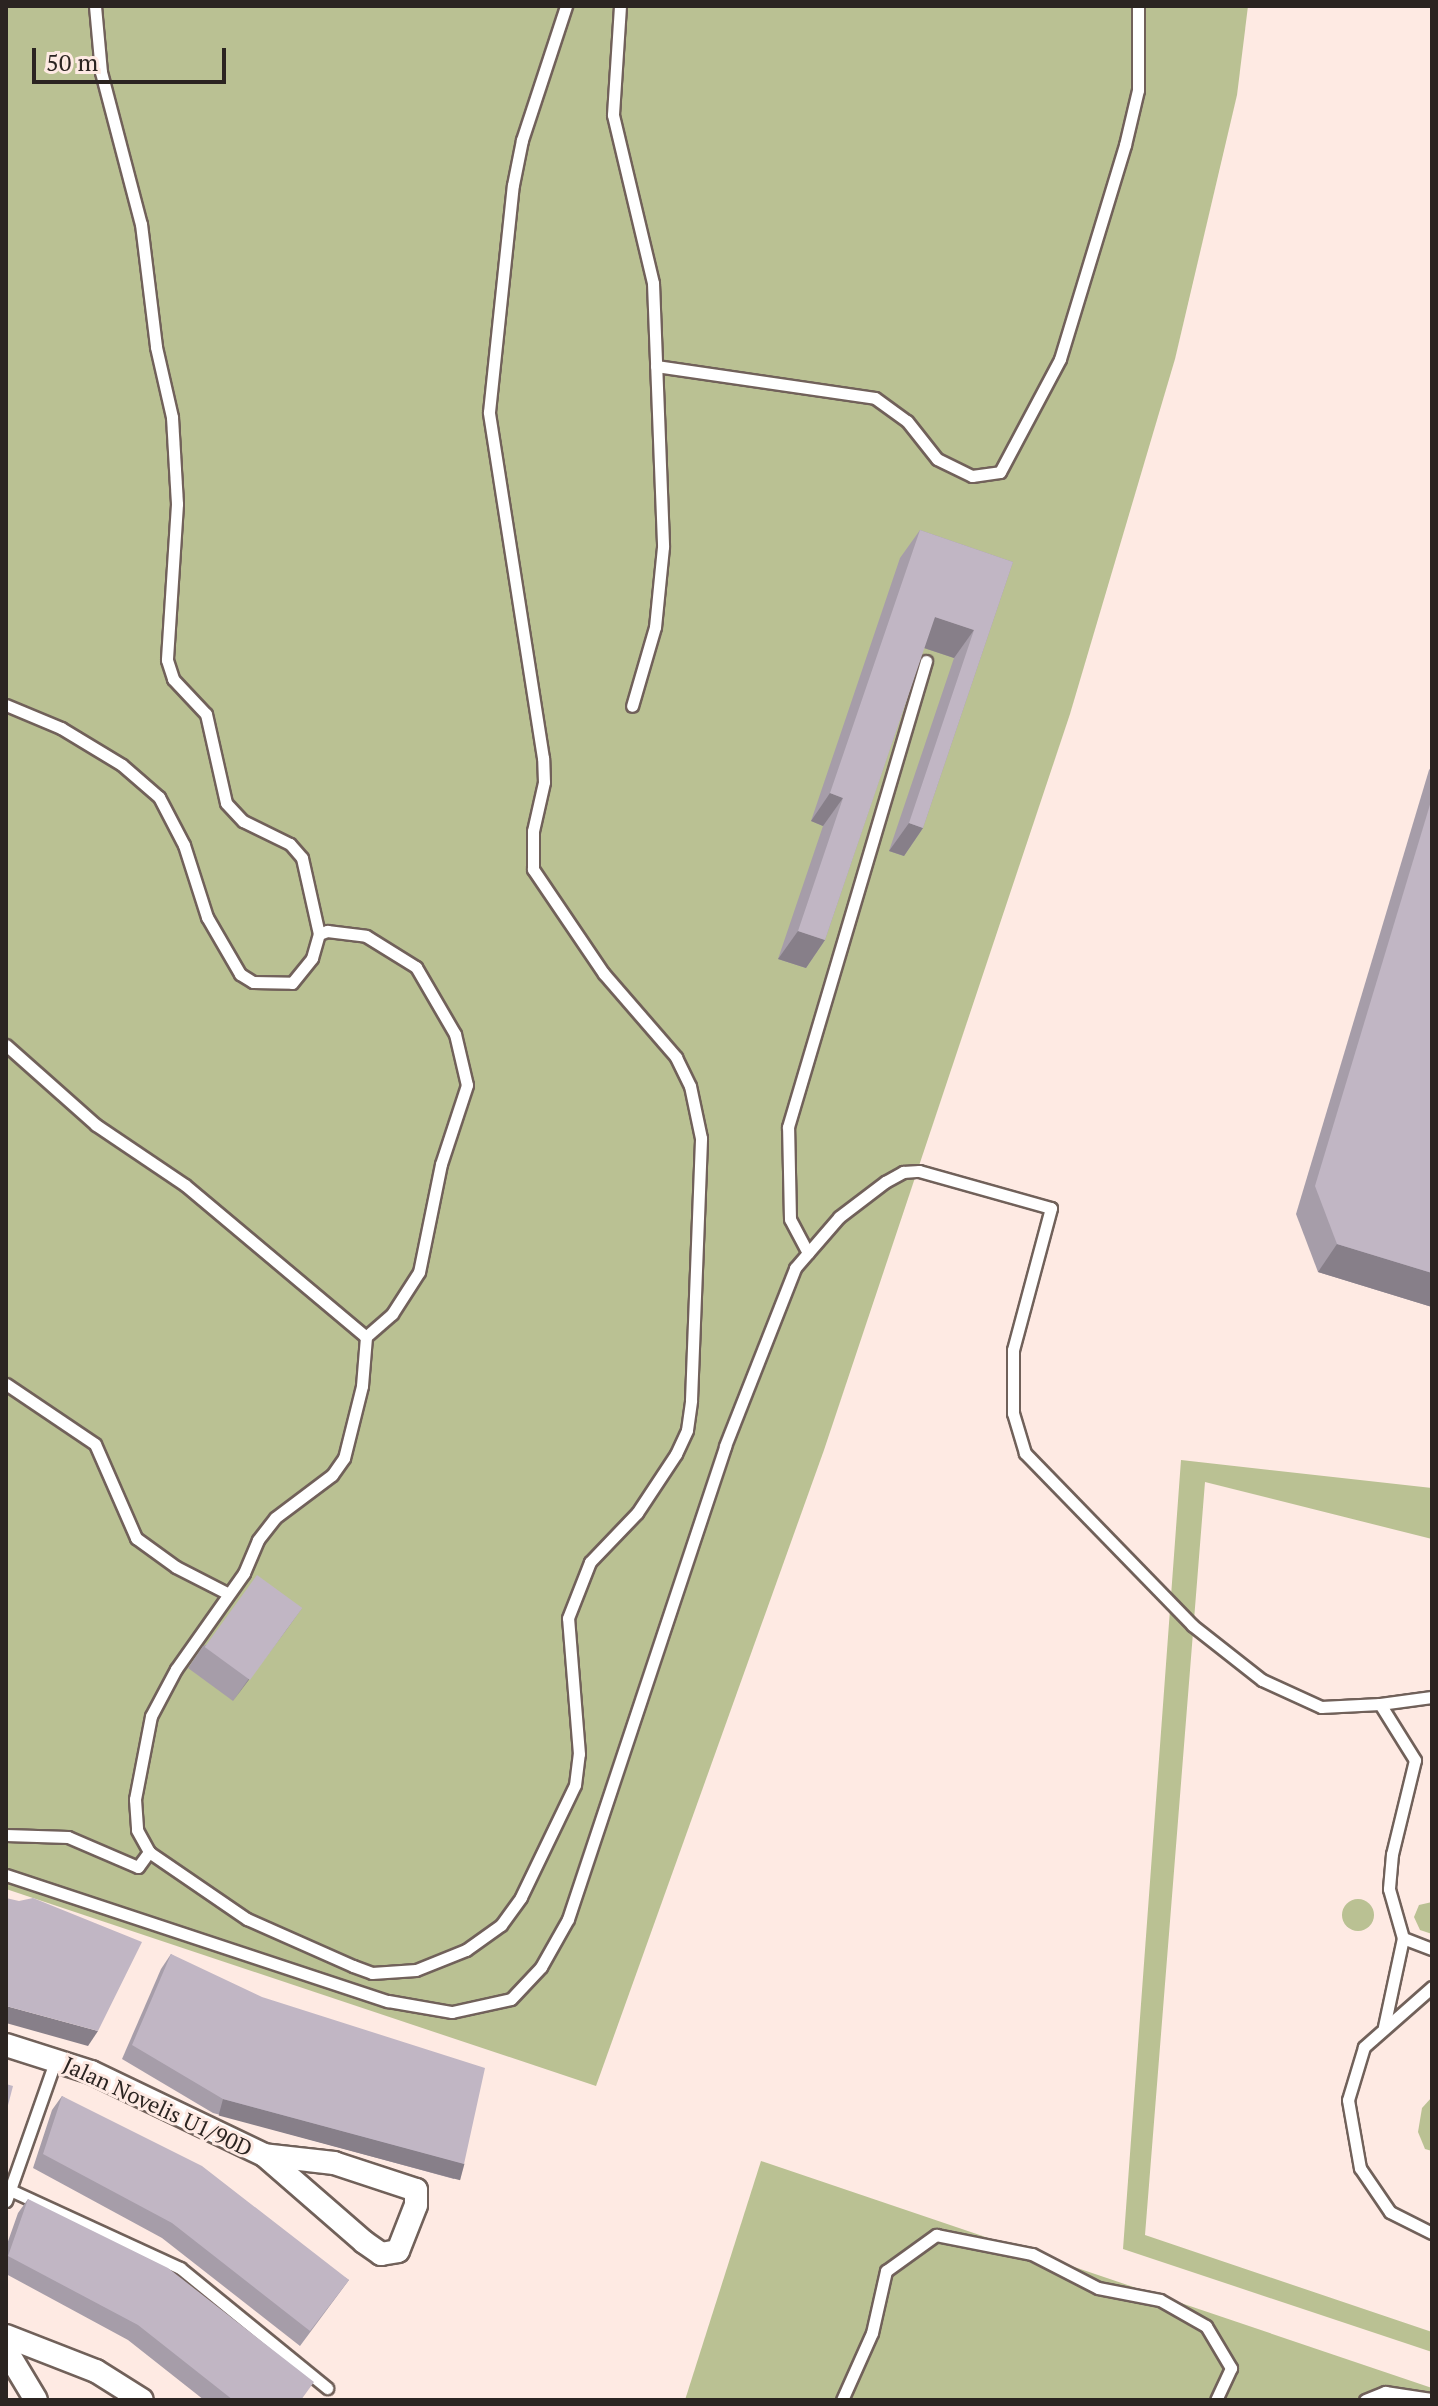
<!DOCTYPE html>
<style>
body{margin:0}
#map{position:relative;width:1438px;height:2406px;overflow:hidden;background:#feeae3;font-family:"PT Serif",serif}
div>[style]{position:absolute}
.green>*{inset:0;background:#bac193}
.round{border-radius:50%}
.roads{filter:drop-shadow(2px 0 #71615a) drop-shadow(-2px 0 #71615a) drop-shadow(0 2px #71615a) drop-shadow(0 -2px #71615a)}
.service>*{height:11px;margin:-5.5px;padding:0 5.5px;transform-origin:5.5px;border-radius:5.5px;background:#fff}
.minor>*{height:22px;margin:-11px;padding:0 11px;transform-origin:11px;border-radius:11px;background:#fff}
.wall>*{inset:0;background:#a69da9}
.shaded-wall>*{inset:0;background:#877f89;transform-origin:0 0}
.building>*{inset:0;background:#c1b6c4;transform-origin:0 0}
span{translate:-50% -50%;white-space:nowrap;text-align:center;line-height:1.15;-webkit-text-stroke:6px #feeae3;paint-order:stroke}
.street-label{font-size:22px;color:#2b2421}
.frame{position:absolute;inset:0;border:8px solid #2b2421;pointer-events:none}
.scale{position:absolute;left:32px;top:48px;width:194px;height:36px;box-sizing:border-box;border:4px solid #2b2421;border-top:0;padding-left:10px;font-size:24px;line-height:28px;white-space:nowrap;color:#2b2421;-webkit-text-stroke:6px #feeae3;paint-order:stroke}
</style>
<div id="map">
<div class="green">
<i style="clip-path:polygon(6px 6px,1248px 6px,1237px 95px,1175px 359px,1070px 714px,824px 1450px,596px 2086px,6px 1889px)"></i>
<i style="clip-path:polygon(1181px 1460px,1432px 1488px,1432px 1539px,1205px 1482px,1145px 2235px,1432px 2332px,1432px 2352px,1123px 2249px)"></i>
<i class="round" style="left:1342px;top:1899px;width:32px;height:32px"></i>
<i style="clip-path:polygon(1432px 1902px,1432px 1934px,1420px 1930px,1414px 1917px,1419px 1905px)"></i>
<i style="clip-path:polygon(1432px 2097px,1432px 2151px,1425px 2149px,1418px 2132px,1422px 2108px)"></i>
<i style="clip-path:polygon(761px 2161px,1432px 2388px,1432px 2400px,685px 2400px)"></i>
</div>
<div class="roads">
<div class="service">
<i style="left:95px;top:6px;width:66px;rotate:84.8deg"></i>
<i style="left:101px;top:72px;width:157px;rotate:75.3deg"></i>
<i style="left:141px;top:224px;width:124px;rotate:83deg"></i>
<i style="left:156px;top:347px;width:72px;rotate:77.1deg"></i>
<i style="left:172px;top:417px;width:87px;rotate:86.7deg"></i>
<i style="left:177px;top:504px;width:156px;rotate:93.7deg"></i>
<i style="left:167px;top:660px;width:20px;rotate:72deg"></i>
<i style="left:173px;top:679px;width:48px;rotate:46.7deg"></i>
<i style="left:206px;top:714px;width:91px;rotate:77.3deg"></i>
<i style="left:226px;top:803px;width:25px;rotate:47deg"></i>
<i style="left:243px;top:821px;width:52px;rotate:26.1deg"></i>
<i style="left:290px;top:844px;width:18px;rotate:49deg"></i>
<i style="left:302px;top:858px;width:78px;rotate:77.4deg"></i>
<i style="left:620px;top:6px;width:109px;rotate:93.7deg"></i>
<i style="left:613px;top:115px;width:173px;rotate:76.6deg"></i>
<i style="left:653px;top:283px;width:264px;rotate:87.8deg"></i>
<i style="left:663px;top:547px;width:80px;rotate:95.7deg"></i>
<i style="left:655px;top:627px;width:82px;rotate:106.2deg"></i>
<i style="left:656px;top:366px;width:221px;rotate:8.3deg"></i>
<i style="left:875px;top:398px;width:39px;rotate:36deg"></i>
<i style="left:907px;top:421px;width:48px;rotate:51.7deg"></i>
<i style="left:937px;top:459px;width:39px;rotate:26deg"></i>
<i style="left:972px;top:476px;width:28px;rotate:-8deg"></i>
<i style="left:1000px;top:472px;width:128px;rotate:-62deg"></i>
<i style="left:1060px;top:359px;width:224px;rotate:-73.1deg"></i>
<i style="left:1125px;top:145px;width:57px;rotate:-76.7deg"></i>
<i style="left:1138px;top:90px;width:84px;rotate:-90deg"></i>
<i style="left:6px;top:705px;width:60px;rotate:22.7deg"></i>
<i style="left:61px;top:728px;width:71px;rotate:31.2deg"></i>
<i style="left:122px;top:765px;width:49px;rotate:40.9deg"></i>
<i style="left:159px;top:797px;width:54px;rotate:62.5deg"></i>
<i style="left:184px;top:845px;width:76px;rotate:72.3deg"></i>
<i style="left:207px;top:917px;width:66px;rotate:59.9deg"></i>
<i style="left:240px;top:974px;width:15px;rotate:32deg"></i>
<i style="left:253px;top:982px;width:39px;rotate:1deg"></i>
<i style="left:292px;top:983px;width:32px;rotate:-51deg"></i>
<i style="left:312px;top:958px;width:25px;rotate:-74deg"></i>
<i style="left:319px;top:934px;width:9px;rotate:-21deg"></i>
<i style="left:327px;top:931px;width:39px;rotate:7deg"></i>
<i style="left:366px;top:936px;width:59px;rotate:31.8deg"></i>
<i style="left:416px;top:967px;width:78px;rotate:59.8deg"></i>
<i style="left:455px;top:1034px;width:52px;rotate:76.8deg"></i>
<i style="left:467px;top:1085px;width:83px;rotate:108.2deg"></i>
<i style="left:441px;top:1164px;width:110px;rotate:101.5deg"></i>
<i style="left:419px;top:1272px;width:50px;rotate:122.7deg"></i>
<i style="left:392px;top:1314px;width:35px;rotate:139deg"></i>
<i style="left:6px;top:1045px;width:120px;rotate:41.6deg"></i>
<i style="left:96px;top:1125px;width:107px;rotate:34deg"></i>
<i style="left:185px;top:1185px;width:236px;rotate:40deg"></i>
<i style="left:366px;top:1337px;width:49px;rotate:94.7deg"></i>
<i style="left:362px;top:1386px;width:74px;rotate:104deg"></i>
<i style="left:344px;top:1458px;width:21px;rotate:125deg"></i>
<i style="left:332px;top:1475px;width:71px;rotate:143deg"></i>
<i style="left:275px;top:1518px;width:28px;rotate:128deg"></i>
<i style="left:258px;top:1540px;width:36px;rotate:113deg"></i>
<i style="left:244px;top:1573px;width:118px;rotate:125.3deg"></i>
<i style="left:176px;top:1669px;width:53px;rotate:118deg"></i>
<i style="left:151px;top:1716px;width:85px;rotate:100.9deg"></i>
<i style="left:135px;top:1799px;width:31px;rotate:86deg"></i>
<i style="left:137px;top:1830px;width:25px;rotate:61deg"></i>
<i style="left:149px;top:1852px;width:119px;rotate:34.4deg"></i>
<i style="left:247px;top:1919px;width:116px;rotate:23.9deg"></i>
<i style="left:353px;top:1966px;width:20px;rotate:20deg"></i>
<i style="left:372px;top:1973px;width:44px;rotate:-3.9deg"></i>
<i style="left:416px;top:1970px;width:54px;rotate:-21.8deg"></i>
<i style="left:466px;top:1950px;width:43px;rotate:-35.5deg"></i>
<i style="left:501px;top:1925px;width:34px;rotate:-54deg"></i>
<i style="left:521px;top:1897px;width:124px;rotate:-64.3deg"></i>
<i style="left:575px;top:1785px;width:31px;rotate:-83deg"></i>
<i style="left:579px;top:1754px;width:136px;rotate:-94.6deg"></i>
<i style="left:568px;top:1618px;width:60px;rotate:-68.6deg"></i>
<i style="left:590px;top:1562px;width:68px;rotate:-46.2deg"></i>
<i style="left:637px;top:1513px;width:71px;rotate:-56.5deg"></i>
<i style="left:676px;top:1454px;width:26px;rotate:-65deg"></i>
<i style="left:687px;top:1430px;width:30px;rotate:-82deg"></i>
<i style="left:691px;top:1400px;width:262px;rotate:-87.8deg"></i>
<i style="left:701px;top:1138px;width:53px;rotate:-101.9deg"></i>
<i style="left:690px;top:1086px;width:32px;rotate:-116deg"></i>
<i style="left:676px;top:1057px;width:110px;rotate:-130.9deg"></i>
<i style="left:604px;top:974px;width:127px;rotate:-124.1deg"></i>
<i style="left:533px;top:869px;width:38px;rotate:-90deg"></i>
<i style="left:533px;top:831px;width:50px;rotate:-77.3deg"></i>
<i style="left:544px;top:782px;width:24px;rotate:-92deg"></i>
<i style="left:543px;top:758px;width:350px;rotate:-98.9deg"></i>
<i style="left:489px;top:412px;width:228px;rotate:-84deg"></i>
<i style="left:513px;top:185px;width:46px;rotate:-78.7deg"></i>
<i style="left:522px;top:140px;width:141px;rotate:-71.8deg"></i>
<i style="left:808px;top:1253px;width:38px;rotate:-118deg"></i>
<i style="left:790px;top:1219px;width:92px;rotate:-91.2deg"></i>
<i style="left:788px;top:1127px;width:486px;rotate:-73.5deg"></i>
<i style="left:6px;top:1384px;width:107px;rotate:34deg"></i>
<i style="left:95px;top:1444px;width:103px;rotate:66.4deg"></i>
<i style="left:136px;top:1538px;width:49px;rotate:35.9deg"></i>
<i style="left:176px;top:1567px;width:59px;rotate:27deg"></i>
<i style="left:1380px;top:1704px;width:52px;rotate:-7.7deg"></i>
<i style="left:6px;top:1835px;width:62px;rotate:1.8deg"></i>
<i style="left:68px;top:1837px;width:76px;rotate:23.2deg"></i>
<i style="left:138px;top:1867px;width:19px;rotate:-54deg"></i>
<i style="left:6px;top:1875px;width:402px;rotate:18.3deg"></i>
<i style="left:388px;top:2001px;width:65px;rotate:9.8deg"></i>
<i style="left:452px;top:2012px;width:60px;rotate:-12.4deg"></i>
<i style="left:511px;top:1999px;width:44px;rotate:-46.8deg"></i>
<i style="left:541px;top:1967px;width:55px;rotate:-60.6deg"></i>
<i style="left:568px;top:1919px;width:498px;rotate:-71.6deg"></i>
<i style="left:725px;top:1446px;width:191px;rotate:-68.5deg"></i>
<i style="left:795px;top:1268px;width:67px;rotate:-49.2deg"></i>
<i style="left:839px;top:1217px;width:58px;rotate:-37.3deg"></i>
<i style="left:885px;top:1182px;width:21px;rotate:-29deg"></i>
<i style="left:903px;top:1172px;width:16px;rotate:-4deg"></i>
<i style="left:919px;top:1171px;width:137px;rotate:15.7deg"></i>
<i style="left:1051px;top:1208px;width:147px;rotate:105deg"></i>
<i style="left:1013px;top:1350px;width:63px;rotate:90deg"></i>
<i style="left:1013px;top:1413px;width:42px;rotate:73.3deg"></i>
<i style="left:1025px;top:1453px;width:240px;rotate:45.8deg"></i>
<i style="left:1192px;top:1625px;width:89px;rotate:38.2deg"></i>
<i style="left:1262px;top:1680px;width:65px;rotate:24.6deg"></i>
<i style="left:1321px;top:1707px;width:59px;rotate:-2.9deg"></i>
<i style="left:1380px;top:1704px;width:66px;rotate:58deg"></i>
<i style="left:1415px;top:1760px;width:97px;rotate:103.7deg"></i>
<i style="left:1392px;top:1854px;width:35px;rotate:95deg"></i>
<i style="left:1389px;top:1889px;width:51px;rotate:74.1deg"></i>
<i style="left:1403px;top:1938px;width:91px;rotate:102.1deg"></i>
<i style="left:1403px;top:1938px;width:31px;rotate:21deg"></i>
<i style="left:1432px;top:1987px;width:91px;rotate:138.6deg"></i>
<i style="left:1364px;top:2047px;width:55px;rotate:106.8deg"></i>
<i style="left:1348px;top:2100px;width:69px;rotate:80deg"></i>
<i style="left:1360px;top:2168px;width:53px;rotate:55.7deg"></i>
<i style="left:1390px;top:2212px;width:47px;rotate:26.6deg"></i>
<i style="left:6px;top:2188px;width:192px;rotate:24.7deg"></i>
<i style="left:180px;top:2268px;width:190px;rotate:39.2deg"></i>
<i style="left:6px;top:2201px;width:151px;rotate:-70.6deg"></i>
<i style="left:842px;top:2400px;width:73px;rotate:-65.9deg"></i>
<i style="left:872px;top:2333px;width:64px;rotate:-77.3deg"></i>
<i style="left:886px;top:2271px;width:62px;rotate:-35.8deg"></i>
<i style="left:936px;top:2235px;width:98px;rotate:11.2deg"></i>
<i style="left:1032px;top:2254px;width:74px;rotate:27.3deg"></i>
<i style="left:1098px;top:2288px;width:63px;rotate:11deg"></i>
<i style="left:1160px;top:2300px;width:53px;rotate:29.5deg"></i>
<i style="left:1206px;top:2326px;width:49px;rotate:59.2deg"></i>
<i style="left:1231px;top:2368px;width:35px;rotate:115deg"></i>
<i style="left:1365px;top:2400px;width:22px;rotate:-22deg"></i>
<i style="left:1385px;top:2392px;width:48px;rotate:8.5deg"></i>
</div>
<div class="minor">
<i style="left:6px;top:2045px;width:89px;rotate:17.6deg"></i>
<i style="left:91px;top:2072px;width:192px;rotate:25.6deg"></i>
<i style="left:264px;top:2155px;width:133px;rotate:41deg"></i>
<i style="left:364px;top:2242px;width:21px;rotate:35deg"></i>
<i style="left:381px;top:2254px;width:17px;rotate:-10deg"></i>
<i style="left:398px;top:2251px;width:49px;rotate:-68.6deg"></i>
<i style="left:416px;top:2205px;width:15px;rotate:-90deg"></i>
<i style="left:416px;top:2190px;width:86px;rotate:-161.8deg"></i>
<i style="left:334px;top:2163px;width:70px;rotate:-173.5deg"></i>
<i style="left:6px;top:2336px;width:97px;rotate:21.3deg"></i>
<i style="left:96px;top:2371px;width:54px;rotate:32.2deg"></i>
<i style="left:6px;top:2350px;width:58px;rotate:59deg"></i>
</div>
</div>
<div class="wall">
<i style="clip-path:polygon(920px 530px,1013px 562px,923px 828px,904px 856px,889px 851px,954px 658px,924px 648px,825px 940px,806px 968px,778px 959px,823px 826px,811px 821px,900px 558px)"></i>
<i style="clip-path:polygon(1432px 766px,1432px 1307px,1318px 1272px,1296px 1214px,1429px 770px)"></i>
<i style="clip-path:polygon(302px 1608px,233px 1701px,188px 1668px,203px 1646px)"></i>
<i style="clip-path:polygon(171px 1954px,464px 2164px,454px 2179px,213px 2113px,122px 2059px,161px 1969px)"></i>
<i style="clip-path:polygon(62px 2096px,349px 2280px,300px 2346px,162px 2238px,33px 2168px,52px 2110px)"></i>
<i style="clip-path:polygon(28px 2199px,301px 2400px,204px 2400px,128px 2340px,6px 2274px,6px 2247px,18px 2213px)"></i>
</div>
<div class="shaded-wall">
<i style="clip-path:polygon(935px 617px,974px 630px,954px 658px,915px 645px)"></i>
<i style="clip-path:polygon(830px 793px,843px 798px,823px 826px,811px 821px)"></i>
<i style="clip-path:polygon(909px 823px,923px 828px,904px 856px,889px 851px)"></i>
<i style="clip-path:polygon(798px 931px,825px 940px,806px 968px,778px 959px)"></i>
<i style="clip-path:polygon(1337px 1244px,1432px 1273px,1432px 1307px,1318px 1272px)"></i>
<i style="clip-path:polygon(302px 1608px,287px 1629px,233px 1701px,248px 1680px)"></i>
<i style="clip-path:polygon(6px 2006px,98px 2031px,88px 2046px,6px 2023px)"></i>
<i style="left:223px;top:2099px;width:250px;height:17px;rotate:15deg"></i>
</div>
<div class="building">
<i style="clip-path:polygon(920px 530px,1013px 562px,923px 828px,909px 823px,974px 630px,935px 617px,825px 940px,798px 931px,843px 798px,830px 793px)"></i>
<i style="clip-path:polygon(1432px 798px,1432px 1273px,1337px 1244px,1315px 1186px)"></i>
<i style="left:257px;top:1575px;width:56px;height:89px;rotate:36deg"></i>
<i style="clip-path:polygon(6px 1898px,19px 1901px,33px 1898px,142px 1942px,98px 2031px,6px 2006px)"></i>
<i style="clip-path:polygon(171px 1954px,262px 1997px,485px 2068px,464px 2164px,223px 2099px,132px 2045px)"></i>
<i style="clip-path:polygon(6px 2084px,13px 2086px,6px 2113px)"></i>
<i style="clip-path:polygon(62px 2096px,202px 2166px,349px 2280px,310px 2331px,172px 2223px,43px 2154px)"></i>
<i style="clip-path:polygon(28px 2199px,168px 2268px,314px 2382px,301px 2400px,233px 2400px,138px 2325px,8px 2256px)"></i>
</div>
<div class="street-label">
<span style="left:158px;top:2106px;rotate:25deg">Jalan Novelis U1/90D</span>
</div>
<div class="frame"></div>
<div class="scale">50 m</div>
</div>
